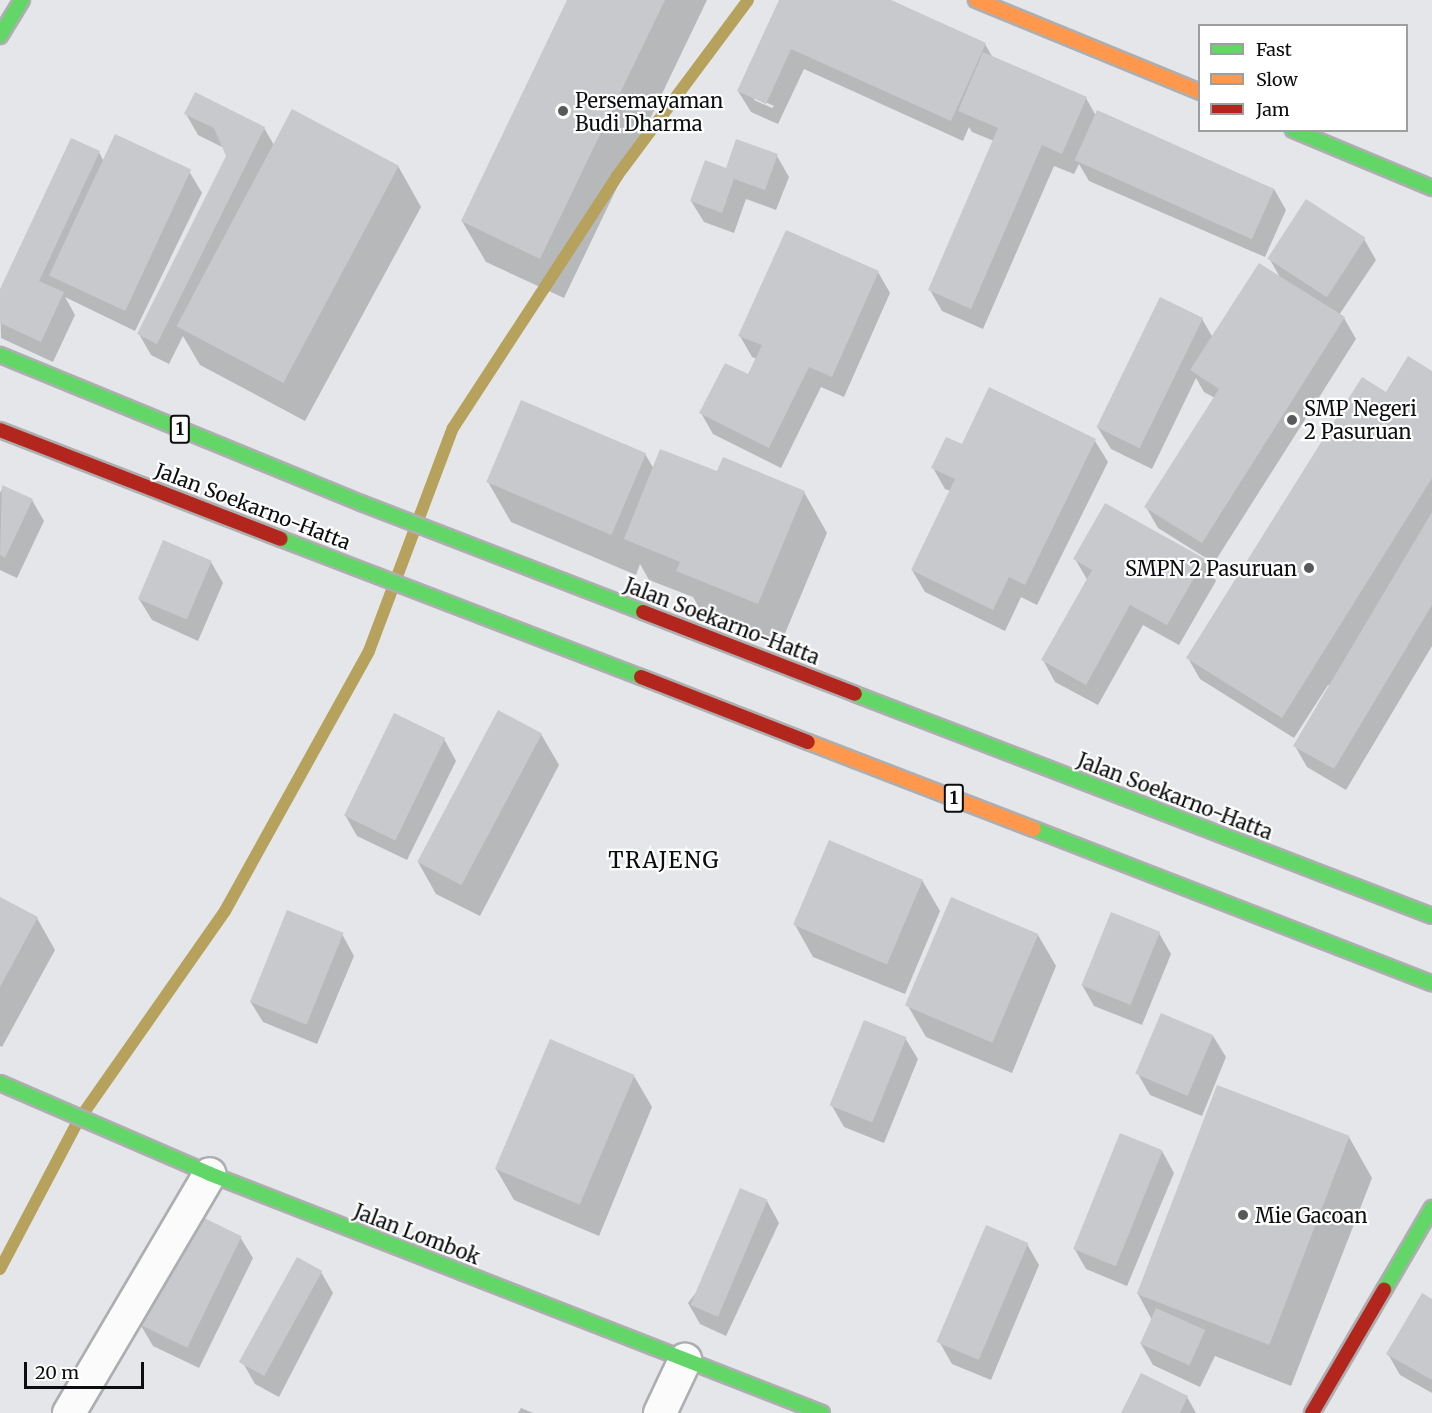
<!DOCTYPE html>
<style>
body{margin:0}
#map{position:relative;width:1432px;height:1413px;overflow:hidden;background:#e4e6e9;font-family:Merriweather,serif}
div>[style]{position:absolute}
.shadow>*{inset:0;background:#0003}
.stream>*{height:12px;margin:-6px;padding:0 6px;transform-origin:6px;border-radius:6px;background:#b6a15d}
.building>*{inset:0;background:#c8c9cc;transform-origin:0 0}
.roads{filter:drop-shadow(2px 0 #adaeb0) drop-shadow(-2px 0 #adaeb0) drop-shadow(0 2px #adaeb0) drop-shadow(0 -2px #adaeb0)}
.street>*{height:32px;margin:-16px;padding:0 16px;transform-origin:16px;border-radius:16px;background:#fbfbfc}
.fast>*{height:14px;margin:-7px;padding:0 7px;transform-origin:7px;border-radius:7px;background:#63d668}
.slow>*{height:14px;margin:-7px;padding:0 7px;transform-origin:7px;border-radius:7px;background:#ff974d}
.jam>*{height:14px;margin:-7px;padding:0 7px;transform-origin:7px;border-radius:7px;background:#b3261e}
.dots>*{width:16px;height:16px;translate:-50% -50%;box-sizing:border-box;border:3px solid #fff;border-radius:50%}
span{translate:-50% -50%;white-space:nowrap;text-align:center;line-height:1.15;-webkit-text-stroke:4.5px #fff;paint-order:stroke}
.shield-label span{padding:2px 4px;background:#fff;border:2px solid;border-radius:4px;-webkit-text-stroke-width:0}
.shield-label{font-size:18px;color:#0c0d0e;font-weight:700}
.poi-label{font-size:20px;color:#0c0d0e}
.left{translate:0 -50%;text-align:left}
.right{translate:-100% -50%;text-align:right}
.street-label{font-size:20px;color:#0c0d0e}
.quarter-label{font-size:22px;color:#0c0d0e;letter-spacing:1.5px}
.legend{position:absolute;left:1198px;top:24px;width:210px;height:108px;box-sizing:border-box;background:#fff;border:2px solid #9e9e9f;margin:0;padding:8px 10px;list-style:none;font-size:18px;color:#0c0d0e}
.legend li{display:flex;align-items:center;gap:12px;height:30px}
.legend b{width:30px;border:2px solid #9e9e9f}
.scale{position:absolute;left:24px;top:1362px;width:120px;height:27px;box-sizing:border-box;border:3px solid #0c0d0e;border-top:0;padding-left:8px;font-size:18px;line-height:21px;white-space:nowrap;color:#0c0d0e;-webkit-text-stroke:4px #fff;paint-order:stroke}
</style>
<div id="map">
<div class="shadow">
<i style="clip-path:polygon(569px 0,707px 0,564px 298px,486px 262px,462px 221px)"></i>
<i style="clip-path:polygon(evenodd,780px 0,888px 0,985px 44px,993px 58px,1086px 98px,1096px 116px,1274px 189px,1286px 210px,1265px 257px,1089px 181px,1079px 164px,1074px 174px,1054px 166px,983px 329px,942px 311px,930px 290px,994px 141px,972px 132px,969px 127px,963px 141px,804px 69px,778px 124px,751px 112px,738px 91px,780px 0,754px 97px,774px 106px,772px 108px,754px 100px,754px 97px)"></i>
<i style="clip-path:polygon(186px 114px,264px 128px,274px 145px,398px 166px,421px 207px,305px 421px,200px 365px,183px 336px,169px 364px,151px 355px,139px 334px,228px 156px,224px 148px,198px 135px)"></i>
<i style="clip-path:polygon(99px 152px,103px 160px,189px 171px,202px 193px,135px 331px,65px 297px,75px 315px,53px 362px,1px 338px,0 293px)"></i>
<i style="clip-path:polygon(777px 156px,789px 177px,776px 210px,746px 199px,734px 233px,704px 222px,691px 201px,727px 170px)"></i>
<i style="clip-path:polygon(1364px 239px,1376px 260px,1339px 315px,1344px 318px,1356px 339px,1214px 563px,1158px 528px,1146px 507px,1215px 398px,1204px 392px,1196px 378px,1152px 469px,1111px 449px,1098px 428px,1202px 319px,1213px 338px,1281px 279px,1269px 258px)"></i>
<i style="clip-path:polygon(878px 272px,890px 293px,844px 397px,821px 387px,781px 468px,713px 434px,701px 413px,748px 376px,757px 359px,752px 357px,740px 336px)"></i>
<i style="clip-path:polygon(1432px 373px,1432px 646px,1346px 790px,1307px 767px,1295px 746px,1330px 686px,1328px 685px,1294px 738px,1200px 679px,1188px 658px,1386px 394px)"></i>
<i style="clip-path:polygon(990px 389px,1095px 441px,1108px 462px,1037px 605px,1021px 597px,1005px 631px,925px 592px,912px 570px,951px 491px,945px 489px,933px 468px,962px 446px)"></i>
<i style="clip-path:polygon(645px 454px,654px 469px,804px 492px,827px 533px,781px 643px,701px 611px,693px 597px,649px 580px,640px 564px,636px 575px,511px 522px,488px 482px)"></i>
<i style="clip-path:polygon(3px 487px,32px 500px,44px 521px,17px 578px,0 570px,0 493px)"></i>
<i style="clip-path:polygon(1075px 559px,1204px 560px,1216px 581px,1179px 645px,1143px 625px,1098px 705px,1055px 682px,1043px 660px,1088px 581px)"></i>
<i style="clip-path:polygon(211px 562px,223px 583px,198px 641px,152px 620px,139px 599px)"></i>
<i style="clip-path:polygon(541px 734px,559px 765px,480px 916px,436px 894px,418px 862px)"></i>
<i style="clip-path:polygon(444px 739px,456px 761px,407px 860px,357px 836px,345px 815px)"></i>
<i style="clip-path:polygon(922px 880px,940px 911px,905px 994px,813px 957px,795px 925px)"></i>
<i style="clip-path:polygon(0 899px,37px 918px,55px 950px,2px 1047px,0 1046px)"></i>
<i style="clip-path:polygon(1159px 933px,1171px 954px,1142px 1025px,1094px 1006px,1082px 985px)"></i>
<i style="clip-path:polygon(342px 934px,354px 956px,317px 1044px,263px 1022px,250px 1001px)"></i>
<i style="clip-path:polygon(1038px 935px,1056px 966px,1012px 1073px,926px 1037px,908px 1006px)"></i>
<i style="clip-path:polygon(1213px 1036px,1226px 1057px,1202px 1116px,1150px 1095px,1138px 1074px)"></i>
<i style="clip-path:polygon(905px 1038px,918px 1059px,884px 1143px,844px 1127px,832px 1106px)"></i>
<i style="clip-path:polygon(634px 1076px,652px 1107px,599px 1236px,514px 1200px,496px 1169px)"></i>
<i style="clip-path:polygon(1349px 1137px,1372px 1178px,1291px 1386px,1215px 1356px,1200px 1387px,1153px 1365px,1141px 1344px,1152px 1320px,1138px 1294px)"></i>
<i style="clip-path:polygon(1162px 1151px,1174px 1173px,1127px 1286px,1086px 1269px,1074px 1248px)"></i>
<i style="clip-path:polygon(767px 1201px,779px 1223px,726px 1336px,700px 1324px,688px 1303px)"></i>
<i style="clip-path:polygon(240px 1237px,253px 1258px,199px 1368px,153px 1346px,140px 1324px)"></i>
<i style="clip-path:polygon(1027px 1244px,1039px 1265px,991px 1380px,952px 1364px,940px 1343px)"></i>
<i style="clip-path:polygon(321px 1272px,333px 1293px,279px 1397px,255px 1384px,243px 1363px)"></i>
<i style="clip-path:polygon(1432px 1300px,1432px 1393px,1400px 1375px,1388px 1354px)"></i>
<i style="clip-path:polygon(1187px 1397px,1196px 1413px,1122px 1413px)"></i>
<i style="clip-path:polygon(521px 1408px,533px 1413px,518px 1413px)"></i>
</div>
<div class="stream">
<i style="left:0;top:1269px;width:167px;rotate:-62.2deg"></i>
<i style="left:78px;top:1121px;width:256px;rotate:-55deg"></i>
<i style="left:225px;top:911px;width:297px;rotate:-61deg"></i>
<i style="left:369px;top:651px;width:238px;rotate:-69.4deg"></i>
<i style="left:453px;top:428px;width:301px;rotate:-56.9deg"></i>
<i style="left:617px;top:176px;width:219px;rotate:-53.3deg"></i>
</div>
<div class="building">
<i style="clip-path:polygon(567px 0,665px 0,540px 259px,461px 221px)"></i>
<i style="clip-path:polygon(779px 0,891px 0,986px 43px,951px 121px,791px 49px,766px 104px,737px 91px)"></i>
<i style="clip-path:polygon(983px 52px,1087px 97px,1062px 154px,1042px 145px,971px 309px,928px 290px,998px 128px,958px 111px)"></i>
<i style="clip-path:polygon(195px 92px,265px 127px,157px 344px,137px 334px,226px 156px,214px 128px,184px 114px)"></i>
<i style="left:292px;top:109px;width:121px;height:246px;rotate:28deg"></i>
<i style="left:1097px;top:110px;width:194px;height:55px;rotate:24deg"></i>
<i style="left:115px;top:134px;width:84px;height:156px;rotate:25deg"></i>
<i style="clip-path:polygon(71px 138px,100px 151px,39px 281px,64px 292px,41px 342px,0 323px,0 289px)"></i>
<i style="clip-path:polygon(736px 139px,778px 154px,765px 190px,734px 179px,722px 213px,690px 201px,705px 160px,726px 168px)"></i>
<i style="left:1306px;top:199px;width:71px;height:71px;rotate:33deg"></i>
<i style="clip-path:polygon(786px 230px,879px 271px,832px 377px,809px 367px,769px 448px,699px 413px,725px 363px,748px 374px,762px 345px,738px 336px)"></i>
<i style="clip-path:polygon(1259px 263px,1345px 317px,1202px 543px,1144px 507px,1219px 389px,1190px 370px)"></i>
<i style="left:1160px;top:297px;width:48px;height:145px;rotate:26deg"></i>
<i style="clip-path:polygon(1408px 356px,1432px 371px,1432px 478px,1282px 718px,1186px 658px,1362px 377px,1386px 392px)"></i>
<i style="clip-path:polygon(989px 387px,1096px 439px,1025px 585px,1009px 577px,993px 610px,911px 570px,955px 479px,931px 468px,946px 437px,962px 444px)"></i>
<i style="left:521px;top:400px;width:136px;height:89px;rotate:23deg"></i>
<i style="clip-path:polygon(660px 449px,717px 471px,723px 457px,805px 491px,758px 604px,676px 571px,680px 562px,624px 539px)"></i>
<i style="clip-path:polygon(2px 485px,33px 499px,5px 558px,0 555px)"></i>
<i style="clip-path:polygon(1105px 503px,1205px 559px,1167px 625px,1130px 605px,1086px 685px,1041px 660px,1092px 570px,1073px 559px)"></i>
<i style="clip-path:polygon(1432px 512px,1432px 605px,1334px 769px,1293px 746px)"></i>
<i style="left:163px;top:540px;width:53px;height:64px;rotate:23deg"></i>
<i style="left:498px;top:710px;width:50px;height:172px;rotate:28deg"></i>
<i style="left:394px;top:713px;width:57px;height:114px;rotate:26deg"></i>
<i style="left:829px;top:840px;width:102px;height:92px;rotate:23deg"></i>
<i style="clip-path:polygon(0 897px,38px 917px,0 987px)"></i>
<i style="left:951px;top:897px;width:95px;height:118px;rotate:23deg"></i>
<i style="left:287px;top:910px;width:61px;height:99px;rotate:22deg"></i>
<i style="left:1111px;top:912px;width:53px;height:79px;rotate:22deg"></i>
<i style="left:1161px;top:1013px;width:57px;height:66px;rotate:23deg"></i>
<i style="left:864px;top:1020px;width:46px;height:92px;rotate:22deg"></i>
<i style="left:550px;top:1039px;width:92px;height:141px;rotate:23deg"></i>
<i style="left:1217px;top:1085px;width:142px;height:224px;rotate:21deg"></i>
<i style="left:1120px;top:1133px;width:46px;height:125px;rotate:22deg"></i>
<i style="left:740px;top:1188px;width:30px;height:127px;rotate:23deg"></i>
<i style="left:194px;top:1213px;width:53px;height:124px;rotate:26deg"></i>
<i style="left:986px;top:1225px;width:46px;height:127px;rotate:23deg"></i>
<i style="left:297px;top:1257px;width:29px;height:120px;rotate:29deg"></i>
<i style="clip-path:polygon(1422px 1293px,1432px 1299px,1432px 1380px,1386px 1354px)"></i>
<i style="left:1156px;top:1308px;width:54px;height:39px;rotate:24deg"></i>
<i style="clip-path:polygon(1141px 1373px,1188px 1396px,1180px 1413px,1121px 1413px)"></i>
</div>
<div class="roads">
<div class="street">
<i style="left:69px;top:1413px;width:277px;rotate:-59.5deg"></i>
<i style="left:660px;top:1413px;width:59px;rotate:-64.7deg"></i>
</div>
<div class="fast">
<i style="left:0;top:36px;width:42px;rotate:-58.6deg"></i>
<i style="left:1293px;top:130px;width:151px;rotate:22.6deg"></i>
<i style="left:0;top:355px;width:390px;rotate:22.3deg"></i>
<i style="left:361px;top:503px;width:302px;rotate:21.1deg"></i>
<i style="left:281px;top:539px;width:386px;rotate:21deg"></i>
<i style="left:855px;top:694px;width:618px;rotate:21.04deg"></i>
<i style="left:1034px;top:829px;width:427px;rotate:21.2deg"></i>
<i style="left:0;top:1083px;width:229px;rotate:23.4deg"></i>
<i style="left:210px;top:1174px;width:657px;rotate:21.33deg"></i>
<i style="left:1384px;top:1290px;width:95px;rotate:-59.7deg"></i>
</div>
<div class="slow">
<i style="left:976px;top:0;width:242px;rotate:22.3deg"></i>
<i style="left:808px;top:742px;width:242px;rotate:21.1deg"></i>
</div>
<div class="jam">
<i style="left:0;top:430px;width:301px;rotate:21.2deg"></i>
<i style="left:643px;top:612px;width:227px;rotate:21.1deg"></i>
<i style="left:641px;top:677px;width:179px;rotate:21.3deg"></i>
<i style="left:1312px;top:1413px;width:143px;rotate:-59.7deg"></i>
</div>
</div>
<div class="dots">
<i style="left:563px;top:111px;background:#58595b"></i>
<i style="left:1292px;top:420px;background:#58595b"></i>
<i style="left:1309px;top:568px;background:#58595b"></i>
<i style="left:1243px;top:1215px;background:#58595b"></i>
</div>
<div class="shield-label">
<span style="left:180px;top:429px">1</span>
<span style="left:954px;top:798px">1</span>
</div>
<div class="poi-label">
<span class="left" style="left:575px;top:112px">Persemayaman<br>Budi Dharma</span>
<span class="left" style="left:1304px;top:420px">SMP Negeri<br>2 Pasuruan</span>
<span class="right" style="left:1297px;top:568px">SMPN 2 Pasuruan</span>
<span class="left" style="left:1255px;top:1215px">Mie Gacoan</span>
</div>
<div class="street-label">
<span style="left:253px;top:506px;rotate:21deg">Jalan Soekarno-Hatta</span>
<span style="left:722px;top:621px;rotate:21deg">Jalan Soekarno-Hatta</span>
<span style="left:1175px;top:796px;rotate:21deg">Jalan Soekarno-Hatta</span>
<span style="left:417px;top:1234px;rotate:21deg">Jalan Lombok</span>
</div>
<div class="quarter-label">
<span style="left:664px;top:861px">TRAJENG</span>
</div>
<ul class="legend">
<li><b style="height:8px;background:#63d668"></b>Fast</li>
<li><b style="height:8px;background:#ff974d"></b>Slow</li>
<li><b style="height:8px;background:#b3261e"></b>Jam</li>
</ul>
<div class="scale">20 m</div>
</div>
